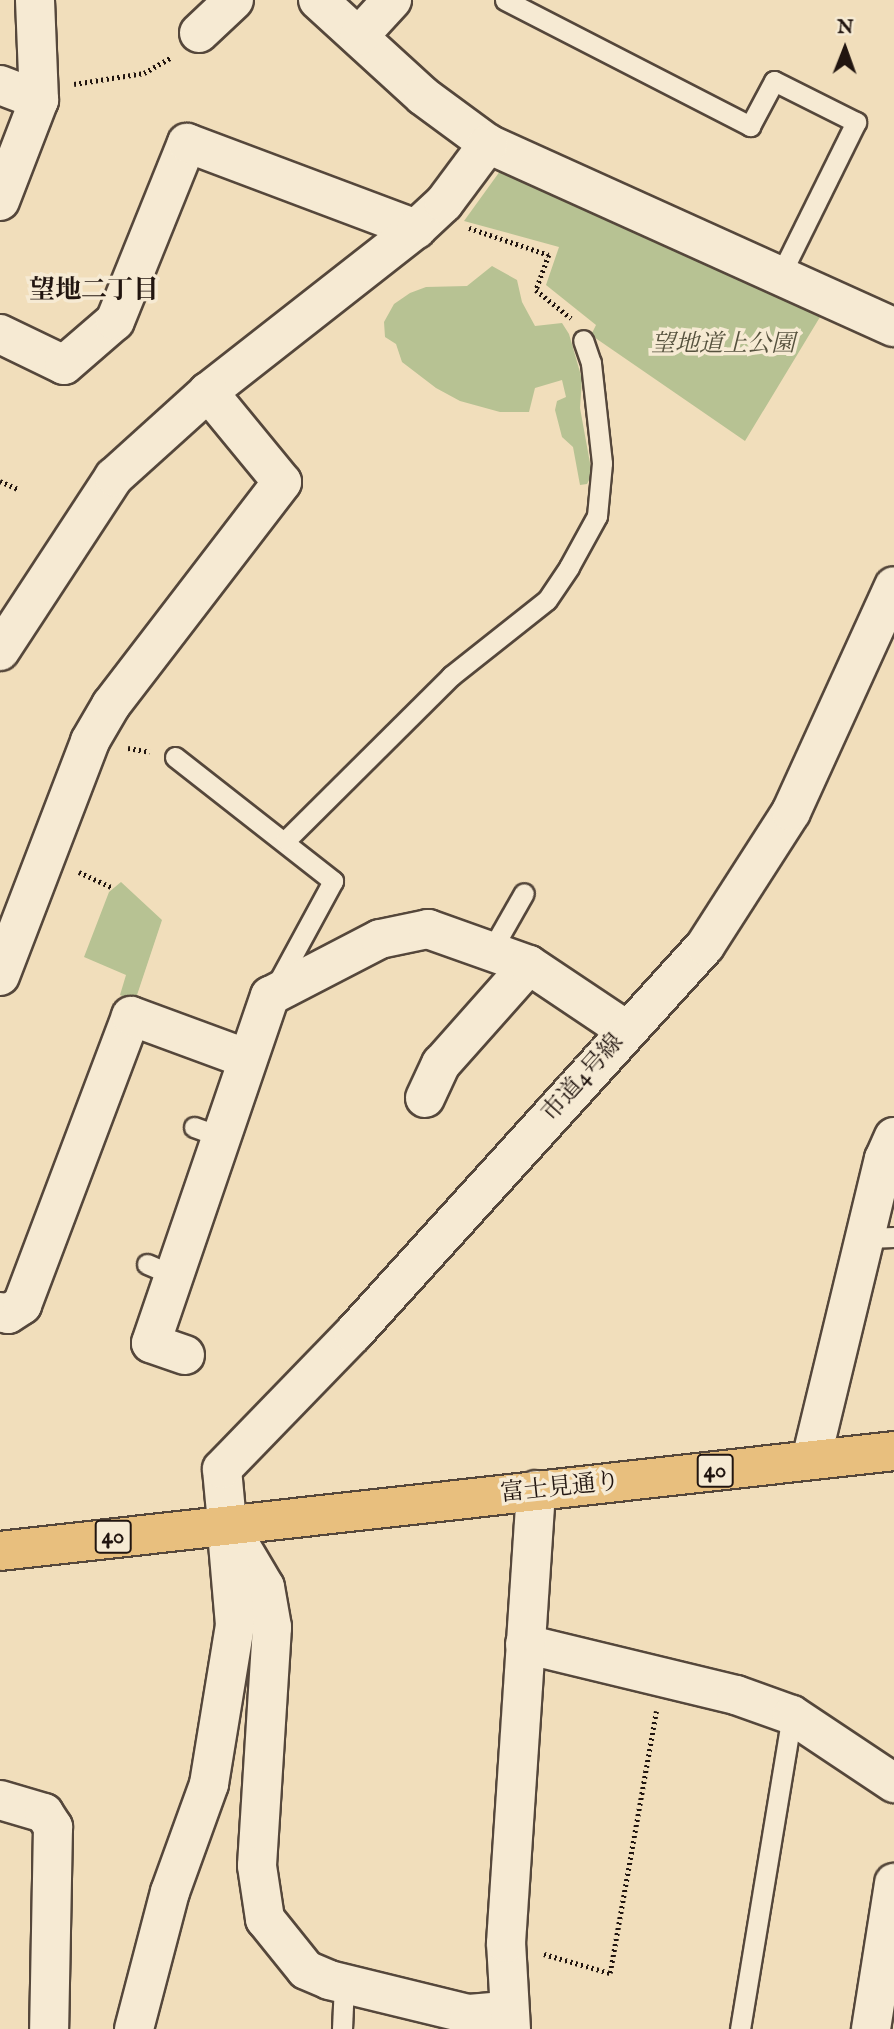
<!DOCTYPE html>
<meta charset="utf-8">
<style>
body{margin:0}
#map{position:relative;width:894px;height:2029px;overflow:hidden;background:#f1debb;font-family:"IM FELL English","Noto Serif JP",serif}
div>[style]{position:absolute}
.green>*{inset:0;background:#b7c293}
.path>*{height:4.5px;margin-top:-2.25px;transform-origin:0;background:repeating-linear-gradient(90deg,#211510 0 2px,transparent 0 5.5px)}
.roads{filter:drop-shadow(2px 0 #55473b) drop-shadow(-2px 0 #55473b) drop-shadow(0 2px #55473b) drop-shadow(0 -2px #55473b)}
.service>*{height:19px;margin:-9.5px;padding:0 9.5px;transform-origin:9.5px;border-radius:9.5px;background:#f6ead3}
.minor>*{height:38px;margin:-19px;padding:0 19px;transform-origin:19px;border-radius:19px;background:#f6ead3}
.tertiary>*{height:38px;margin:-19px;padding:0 19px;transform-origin:19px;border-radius:19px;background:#f6ead3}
.primary>*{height:38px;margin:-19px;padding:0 19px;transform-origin:19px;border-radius:19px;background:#e8bf7e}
span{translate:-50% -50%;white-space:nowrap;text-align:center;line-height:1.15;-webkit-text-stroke:7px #f6ead3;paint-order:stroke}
.shield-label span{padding:2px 5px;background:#f6ead3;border:2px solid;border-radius:5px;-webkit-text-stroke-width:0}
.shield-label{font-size:23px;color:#211510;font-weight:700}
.park-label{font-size:24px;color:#56523e;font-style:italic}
.street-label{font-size:24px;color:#211510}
.neighbourhood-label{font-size:26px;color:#211510;font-weight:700}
.north{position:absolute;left:810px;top:14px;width:70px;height:70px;-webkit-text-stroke:5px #f6ead3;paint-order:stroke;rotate:1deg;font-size:19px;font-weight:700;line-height:28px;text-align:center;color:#211510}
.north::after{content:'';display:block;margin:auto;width:24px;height:32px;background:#211510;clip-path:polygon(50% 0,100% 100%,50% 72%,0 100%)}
</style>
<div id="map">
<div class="green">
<i style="clip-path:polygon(503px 167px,820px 317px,745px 441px,591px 335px,596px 325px,546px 285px,559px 247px,464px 221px)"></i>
<i style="clip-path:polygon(492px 266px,517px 280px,522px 302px,535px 326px,562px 323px,569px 334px,582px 379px,580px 408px,592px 474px,587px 484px,580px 485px,573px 447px,562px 437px,555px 410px,557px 401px,566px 397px,562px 380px,535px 388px,529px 412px,500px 412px,460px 401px,436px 388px,402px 362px,396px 344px,385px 337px,384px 322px,394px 304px,410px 293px,426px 287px,467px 286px)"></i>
<i style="clip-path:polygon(121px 882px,162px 920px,135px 1001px,120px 995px,126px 975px,84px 957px,109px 892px)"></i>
</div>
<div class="path">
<i style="left:74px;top:84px;width:71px;rotate:-8.9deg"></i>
<i style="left:144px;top:73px;width:32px;rotate:-30deg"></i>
<i style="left:469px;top:228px;width:84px;rotate:18.6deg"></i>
<i style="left:549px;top:255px;width:37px;rotate:110deg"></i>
<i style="left:536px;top:290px;width:45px;rotate:38.7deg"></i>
<i style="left:0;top:481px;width:20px;rotate:24deg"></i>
<i style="left:128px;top:748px;width:22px;rotate:10deg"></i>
<i style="left:79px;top:872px;width:38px;rotate:25deg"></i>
<i style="left:544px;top:1954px;width:69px;rotate:16.1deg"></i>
<i style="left:610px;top:1973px;width:266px;rotate:-80deg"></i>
</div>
<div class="roads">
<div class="service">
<i style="left:505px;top:0;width:276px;rotate:27.2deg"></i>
<i style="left:750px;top:126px;width:51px;rotate:-61.9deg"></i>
<i style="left:774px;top:81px;width:92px;rotate:26.6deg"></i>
<i style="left:856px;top:122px;width:174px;rotate:116.3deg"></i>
<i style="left:175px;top:757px;width:201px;rotate:38.1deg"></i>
<i style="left:333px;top:881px;width:119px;rotate:118.5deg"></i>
<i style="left:286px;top:840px;width:233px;rotate:-44.8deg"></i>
<i style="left:451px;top:676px;width:122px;rotate:-38.4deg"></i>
<i style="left:547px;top:600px;width:40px;rotate:-56deg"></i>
<i style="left:569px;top:567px;width:58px;rotate:-61.2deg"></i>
<i style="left:597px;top:516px;width:53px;rotate:-84.6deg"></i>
<i style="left:602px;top:463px;width:101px;rotate:-96.3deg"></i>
<i style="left:591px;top:363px;width:24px;rotate:-109deg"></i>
<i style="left:492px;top:949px;width:64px;rotate:-60.3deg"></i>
<i style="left:194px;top:1127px;width:27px;rotate:20deg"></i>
<i style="left:866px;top:1238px;width:28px;rotate:-2deg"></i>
<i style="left:147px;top:1264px;width:28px;rotate:23deg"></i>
<i style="left:342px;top:2029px;width:45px;rotate:-87.5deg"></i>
<i style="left:740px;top:2029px;width:318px;rotate:-80.6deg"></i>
</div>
<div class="minor">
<i style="left:318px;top:0;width:142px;rotate:42.4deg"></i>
<i style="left:423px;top:96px;width:81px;rotate:36.4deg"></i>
<i style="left:488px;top:144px;width:445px;rotate:24.3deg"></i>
<i style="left:199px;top:33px;width:48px;rotate:-43.3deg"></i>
<i style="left:359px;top:36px;width:49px;rotate:-47.5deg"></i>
<i style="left:0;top:85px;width:42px;rotate:21deg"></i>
<i style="left:0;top:201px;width:108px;rotate:-68.9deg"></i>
<i style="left:39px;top:100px;width:100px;rotate:-92.3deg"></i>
<i style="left:0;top:334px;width:71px;rotate:25.8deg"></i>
<i style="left:64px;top:365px;width:67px;rotate:-40.8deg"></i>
<i style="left:115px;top:321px;width:192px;rotate:-68deg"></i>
<i style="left:187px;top:143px;width:245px;rotate:20.6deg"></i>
<i style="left:0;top:651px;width:208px;rotate:-56.8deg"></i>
<i style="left:114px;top:477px;width:127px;rotate:-42.1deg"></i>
<i style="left:208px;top:392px;width:264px;rotate:-38.1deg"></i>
<i style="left:416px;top:229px;width:38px;rotate:-43deg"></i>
<i style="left:444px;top:203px;width:74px;rotate:-53.3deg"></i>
<i style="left:0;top:976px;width:252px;rotate:-69deg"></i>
<i style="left:90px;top:741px;width:42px;rotate:-59.7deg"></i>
<i style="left:111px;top:705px;width:281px;rotate:-52.5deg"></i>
<i style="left:282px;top:482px;width:117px;rotate:-129.4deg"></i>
<i style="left:425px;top:1098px;width:38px;rotate:-65deg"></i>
<i style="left:441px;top:1064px;width:132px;rotate:-48.4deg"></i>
<i style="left:0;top:1312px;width:8px;rotate:14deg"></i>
<i style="left:8px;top:1314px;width:17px;rotate:-33deg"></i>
<i style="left:22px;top:1305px;width:309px;rotate:-69.3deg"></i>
<i style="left:131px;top:1016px;width:121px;rotate:20.2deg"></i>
<i style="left:185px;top:1355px;width:36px;rotate:-161deg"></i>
<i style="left:151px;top:1343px;width:367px;rotate:-71.1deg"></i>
<i style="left:270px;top:996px;width:124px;rotate:-27.4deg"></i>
<i style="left:380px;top:939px;width:49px;rotate:-11.8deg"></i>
<i style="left:428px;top:929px;width:107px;rotate:19.6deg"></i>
<i style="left:529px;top:965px;width:117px;rotate:33.8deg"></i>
<i style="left:811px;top:1460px;width:310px;rotate:-76.4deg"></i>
<i style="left:884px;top:1159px;width:24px;rotate:-66deg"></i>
<i style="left:227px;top:1523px;width:74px;rotate:59.3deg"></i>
<i style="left:265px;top:1587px;width:41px;rotate:80.1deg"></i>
<i style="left:272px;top:1627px;width:239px;rotate:93.6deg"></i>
<i style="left:257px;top:1866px;width:54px;rotate:81.4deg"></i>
<i style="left:265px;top:1919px;width:65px;rotate:51.2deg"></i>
<i style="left:306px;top:1970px;width:25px;rotate:23deg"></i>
<i style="left:329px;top:1980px;width:144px;rotate:13.7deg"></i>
<i style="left:469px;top:2014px;width:38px;rotate:-5deg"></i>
<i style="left:525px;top:1644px;width:217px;rotate:13.6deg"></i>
<i style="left:736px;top:1695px;width:59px;rotate:19.7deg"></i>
<i style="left:792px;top:1715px;width:123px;rotate:33.7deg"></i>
<i style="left:0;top:1800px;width:46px;rotate:16.5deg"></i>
<i style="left:44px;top:1813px;width:17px;rotate:57deg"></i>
<i style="left:53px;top:1827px;width:202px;rotate:91.1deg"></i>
<i style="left:134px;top:2029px;width:142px;rotate:-75.3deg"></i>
<i style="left:170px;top:1892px;width:115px;rotate:-70.1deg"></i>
<i style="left:209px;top:1784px;width:161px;rotate:-80.7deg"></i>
<i style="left:235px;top:1625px;width:94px;rotate:-94.9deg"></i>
<i style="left:871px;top:2029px;width:148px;rotate:-81deg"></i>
</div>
<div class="tertiary">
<i style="left:227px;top:1523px;width:54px;rotate:-95.3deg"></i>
<i style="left:222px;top:1469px;width:188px;rotate:-45.9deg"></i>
<i style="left:353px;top:1334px;width:524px;rotate:-47.79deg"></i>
<i style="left:705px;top:946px;width:159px;rotate:-57.3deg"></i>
<i style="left:791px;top:812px;width:248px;rotate:-65.5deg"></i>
<i style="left:511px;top:2029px;width:86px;rotate:-93.3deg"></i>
<i style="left:506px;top:1943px;width:454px;rotate:-86.2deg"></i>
</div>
<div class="primary">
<i style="left:0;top:1551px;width:900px;rotate:-6.38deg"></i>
</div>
</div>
<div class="shield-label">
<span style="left:715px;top:1471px">40</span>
<span style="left:113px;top:1537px">40</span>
</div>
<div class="park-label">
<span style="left:723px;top:345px">望地道上公園</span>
</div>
<div class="street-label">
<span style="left:583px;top:1078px;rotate:-48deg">市道4号線</span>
<span style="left:560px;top:1488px;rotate:-6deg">富士見通り</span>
</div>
<div class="neighbourhood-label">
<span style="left:94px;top:291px">望地二丁目</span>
</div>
<div class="north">N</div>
</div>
